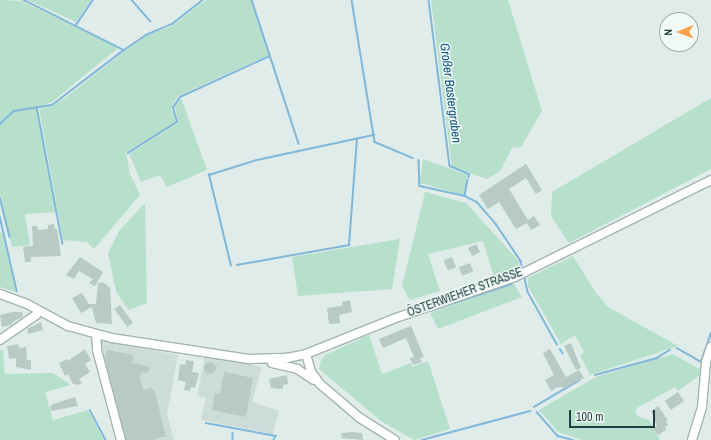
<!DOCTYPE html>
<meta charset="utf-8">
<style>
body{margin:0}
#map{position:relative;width:711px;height:440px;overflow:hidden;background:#e0ecea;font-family:"Archivo Narrow",sans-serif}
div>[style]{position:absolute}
.built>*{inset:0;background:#cedcd9}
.green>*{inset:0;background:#b6e0cb}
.stream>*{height:1.5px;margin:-0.75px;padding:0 0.75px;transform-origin:0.75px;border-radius:0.75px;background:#81b7d8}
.building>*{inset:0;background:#b7cac6;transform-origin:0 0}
.round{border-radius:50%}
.roads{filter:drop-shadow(1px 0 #a2b5b3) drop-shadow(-1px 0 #a2b5b3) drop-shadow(0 1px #a2b5b3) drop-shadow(0 -1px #a2b5b3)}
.minor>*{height:8px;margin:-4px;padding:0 4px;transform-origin:4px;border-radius:4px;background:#fff}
span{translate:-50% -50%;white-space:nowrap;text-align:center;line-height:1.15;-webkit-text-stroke:3px #f0f9f6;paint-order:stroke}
.street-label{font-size:12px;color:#1e3f3d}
.water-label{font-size:13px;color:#125581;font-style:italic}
.north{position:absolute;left:659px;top:12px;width:40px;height:40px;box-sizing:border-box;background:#f0f9f6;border:1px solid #9cafac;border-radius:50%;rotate:269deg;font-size:11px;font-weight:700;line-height:16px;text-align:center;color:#1e3f3d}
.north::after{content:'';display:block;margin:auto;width:14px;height:18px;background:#ffa04b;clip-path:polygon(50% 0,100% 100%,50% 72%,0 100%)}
.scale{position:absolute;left:569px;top:410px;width:86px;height:18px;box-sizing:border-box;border:2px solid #1e3f3d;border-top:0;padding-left:5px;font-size:12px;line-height:14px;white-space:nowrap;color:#1e3f3d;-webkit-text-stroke:3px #f0f9f6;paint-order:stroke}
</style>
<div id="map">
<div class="built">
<i style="clip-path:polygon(100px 340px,178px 355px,167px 414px,174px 440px,124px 440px)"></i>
<i style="clip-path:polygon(205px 356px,262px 367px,252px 402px,279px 411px,273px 434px,201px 420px,206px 398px,197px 396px)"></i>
</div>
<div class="green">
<i style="clip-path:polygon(0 0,22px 1px,118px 48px,52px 102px,36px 108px,56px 212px,25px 214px,30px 245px,12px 247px,0 193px)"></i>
<i style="clip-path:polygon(28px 0,91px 0,76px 22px)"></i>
<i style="clip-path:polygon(206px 0,251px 0,269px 55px,178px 96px,171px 108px,176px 122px,126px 152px,130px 174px,140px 195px,94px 249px,87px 242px,63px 240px,39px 109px,52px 106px,69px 95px,125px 51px,147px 36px,172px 26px)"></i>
<i style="clip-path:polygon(431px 0,508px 0,542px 111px,521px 147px,512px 148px,500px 171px,487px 179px,452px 167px)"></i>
<i style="clip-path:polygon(181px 98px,207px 170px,167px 187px,160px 175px,141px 182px,129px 154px,178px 123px,175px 107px)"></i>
<i style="clip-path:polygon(711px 98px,711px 169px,569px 243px,551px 216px,552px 192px)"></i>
<i style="clip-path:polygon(423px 159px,468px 175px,464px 195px,420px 183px)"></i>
<i style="clip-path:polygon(425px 192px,466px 203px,519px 261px,520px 268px,494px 277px,483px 241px,428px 254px,440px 291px,410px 300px,402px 286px)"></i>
<i style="clip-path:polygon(145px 203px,147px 303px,129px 310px,116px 292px,108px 253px,119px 231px)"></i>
<i style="clip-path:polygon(2px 232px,16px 292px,0 287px,0 233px)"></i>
<i style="clip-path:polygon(400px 239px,392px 289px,298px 296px,292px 257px)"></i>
<i style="clip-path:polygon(573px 256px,596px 293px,608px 307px,678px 346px,590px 375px,580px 355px,584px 352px,575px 335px,561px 344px,528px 286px,528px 278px)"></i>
<i style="clip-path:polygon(514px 284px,522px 297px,438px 329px,430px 313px)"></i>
<i style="clip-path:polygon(369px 335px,382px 374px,411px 363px,412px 367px,428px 361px,450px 429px,414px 440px,381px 421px,319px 369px,321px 360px,325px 355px)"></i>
<i style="clip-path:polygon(3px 349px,5px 374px,53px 373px,71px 385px,45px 392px,53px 420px,88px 410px,104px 440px,0 440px,0 351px)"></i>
<i style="clip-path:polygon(673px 354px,701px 370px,700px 375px,678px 391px,675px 387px,637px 408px,635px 412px,639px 417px,649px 420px,660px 440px,582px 440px,558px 432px,539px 410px,596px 377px)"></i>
</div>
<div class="stream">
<i style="left:24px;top:0;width:112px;rotate:26.6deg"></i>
<i style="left:132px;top:0;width:28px;rotate:49deg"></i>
<i style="left:252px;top:0;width:151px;rotate:71.9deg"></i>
<i style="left:352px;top:0;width:144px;rotate:80.8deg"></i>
<i style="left:375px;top:142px;width:41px;rotate:22.8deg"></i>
<i style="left:429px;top:0;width:167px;rotate:82.8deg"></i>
<i style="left:450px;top:166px;width:21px;rotate:23deg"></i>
<i style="left:469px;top:174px;width:3px;rotate:90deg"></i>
<i style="left:76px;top:25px;width:30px;rotate:-56deg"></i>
<i style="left:37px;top:107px;width:139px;rotate:79.3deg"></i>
<i style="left:0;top:124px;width:19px;rotate:-43deg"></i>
<i style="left:14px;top:111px;width:38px;rotate:-9deg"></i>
<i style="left:52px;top:105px;width:91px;rotate:-37.4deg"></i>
<i style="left:124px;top:50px;width:27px;rotate:-34deg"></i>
<i style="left:146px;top:35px;width:28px;rotate:-23deg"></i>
<i style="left:172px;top:24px;width:39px;rotate:-38deg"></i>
<i style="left:128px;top:153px;width:58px;rotate:-32.3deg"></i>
<i style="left:177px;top:122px;width:15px;rotate:-106deg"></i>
<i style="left:173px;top:108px;width:13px;rotate:-58deg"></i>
<i style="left:180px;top:97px;width:99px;rotate:-24.5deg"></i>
<i style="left:419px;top:160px;width:26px;rotate:88deg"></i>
<i style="left:420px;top:186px;width:46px;rotate:12.5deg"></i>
<i style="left:468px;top:180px;width:16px;rotate:101deg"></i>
<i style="left:465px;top:196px;width:13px;rotate:27deg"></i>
<i style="left:477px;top:202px;width:29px;rotate:49deg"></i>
<i style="left:496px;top:224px;width:45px;rotate:56deg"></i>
<i style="left:521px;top:261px;width:6px;rotate:81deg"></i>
<i style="left:0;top:197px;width:41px;rotate:76deg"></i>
<i style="left:0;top:216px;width:77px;rotate:77.2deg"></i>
<i style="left:237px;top:265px;width:114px;rotate:-10.1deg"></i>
<i style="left:349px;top:245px;width:106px;rotate:-85.7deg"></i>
<i style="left:231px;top:266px;width:94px;rotate:-103.6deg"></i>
<i style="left:209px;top:175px;width:50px;rotate:-17.4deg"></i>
<i style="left:257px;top:160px;width:120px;rotate:-12.1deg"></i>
<i style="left:525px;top:278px;width:14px;rotate:78deg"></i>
<i style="left:528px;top:292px;width:60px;rotate:60.9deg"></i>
<i style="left:430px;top:311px;width:86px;rotate:-18.2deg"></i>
<i style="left:677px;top:348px;width:28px;rotate:30deg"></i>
<i style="left:701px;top:362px;width:31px;rotate:-71deg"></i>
<i style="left:560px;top:349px;width:5px;rotate:53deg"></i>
<i style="left:595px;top:375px;width:64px;rotate:-15.3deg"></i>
<i style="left:657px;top:358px;width:15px;rotate:-32deg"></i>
<i style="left:534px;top:407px;width:53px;rotate:-30.4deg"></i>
<i style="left:90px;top:410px;width:34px;rotate:62deg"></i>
<i style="left:537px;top:412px;width:32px;rotate:49deg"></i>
<i style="left:558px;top:436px;width:16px;rotate:15deg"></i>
<i style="left:206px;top:423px;width:71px;rotate:10.5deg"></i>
<i style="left:276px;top:436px;width:4px;rotate:117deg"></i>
<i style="left:233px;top:433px;width:7px;rotate:90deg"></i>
<i style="left:422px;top:440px;width:112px;rotate:-15deg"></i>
</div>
<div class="building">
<i style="clip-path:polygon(526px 164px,542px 190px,536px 194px,526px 178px,509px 189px,528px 220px,534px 216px,540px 225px,531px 230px,527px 223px,516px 229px,499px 202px,488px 209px,479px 195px)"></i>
<i style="clip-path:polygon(54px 224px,55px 229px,57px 229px,61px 256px,31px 257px,31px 262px,25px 262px,23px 247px,33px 246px,32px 226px,37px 226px,38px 230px,48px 229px,48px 225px)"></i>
<i style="left:476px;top:244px;width:9px;height:9px;rotate:63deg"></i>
<i style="clip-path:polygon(80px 257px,103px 272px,95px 286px,89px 283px,93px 279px,79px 271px,74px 279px,66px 275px)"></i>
<i style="left:452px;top:257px;width:11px;height:9px;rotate:68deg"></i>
<i style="left:470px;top:263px;width:9px;height:12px;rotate:69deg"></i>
<i style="clip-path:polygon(103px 282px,110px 288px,112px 324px,96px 323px,92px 307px,81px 313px,72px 298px,82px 293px,89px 304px,96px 304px,98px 283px)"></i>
<i style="clip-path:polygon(350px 300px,352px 312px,339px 315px,340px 323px,329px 324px,327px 308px,342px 306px,342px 302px)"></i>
<i style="left:120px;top:305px;width:22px;height:7px;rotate:54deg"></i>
<i style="clip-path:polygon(12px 312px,22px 312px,23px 317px,14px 321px,11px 325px,2px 327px,0 315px)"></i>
<i style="clip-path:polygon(41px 322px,43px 330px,28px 334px,27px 329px)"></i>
<i style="clip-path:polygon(411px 326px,424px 357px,420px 358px,422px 362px,413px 365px,410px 358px,414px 357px,406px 338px,383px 348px,379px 339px)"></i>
<i style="clip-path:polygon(571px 343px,581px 368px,576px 370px,564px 346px)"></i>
<i style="clip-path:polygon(18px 344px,19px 348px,26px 347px,27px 360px,31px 360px,31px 370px,16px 367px,16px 358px,9px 359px,7px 346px)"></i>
<i style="clip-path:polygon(85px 349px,91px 360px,85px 364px,90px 372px,79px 379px,82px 383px,78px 385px,73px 384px,68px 374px,65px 376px,59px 363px,67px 359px,68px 361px)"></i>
<i style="clip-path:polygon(550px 349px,566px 377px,579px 370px,584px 378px,565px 388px,557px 387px,551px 391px,545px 380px,554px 375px,543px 353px)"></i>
<i style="clip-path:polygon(107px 350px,134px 355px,132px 363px,150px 367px,148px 373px,141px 372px,140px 377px,143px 390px,151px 388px,155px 391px,165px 434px,167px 436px,151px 440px,126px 440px,105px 358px)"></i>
<i style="clip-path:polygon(186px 360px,194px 361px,192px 372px,199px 373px,195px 388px,191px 387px,190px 391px,184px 390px,186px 382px,178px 380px,180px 364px,185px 365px)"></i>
<i class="round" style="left:204px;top:362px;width:12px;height:12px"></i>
<i style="clip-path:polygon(224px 372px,253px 378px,246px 417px,212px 410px,215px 393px,220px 394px)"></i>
<i style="clip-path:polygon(287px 375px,288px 384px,283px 385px,283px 389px,271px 388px,269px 379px)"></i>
<i style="left:678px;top:392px;width:11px;height:16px;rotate:56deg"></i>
<i style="clip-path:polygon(75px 397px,78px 406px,51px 411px,50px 407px,53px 404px)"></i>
<i style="clip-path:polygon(658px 406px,668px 420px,666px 421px,668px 425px,665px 427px,666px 430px,658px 435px,653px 428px,657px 426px,651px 411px)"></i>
<i style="clip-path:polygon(353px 432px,362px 433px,363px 440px,342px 438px,341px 433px)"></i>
</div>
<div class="roads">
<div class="minor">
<i style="left:0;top:294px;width:29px;rotate:20deg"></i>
<i style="left:27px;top:304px;width:47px;rotate:28.2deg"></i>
<i style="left:68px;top:326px;width:46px;rotate:15.3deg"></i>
<i style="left:112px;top:338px;width:140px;rotate:8.7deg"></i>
<i style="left:250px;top:359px;width:37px;rotate:-2deg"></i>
<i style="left:287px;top:358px;width:19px;rotate:-12deg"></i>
<i style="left:306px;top:354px;width:94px;rotate:-21.9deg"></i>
<i style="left:393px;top:319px;width:129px;rotate:-19deg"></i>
<i style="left:515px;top:277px;width:219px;rotate:-26.3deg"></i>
<i style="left:96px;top:334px;width:16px;rotate:86deg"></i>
<i style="left:97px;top:350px;width:93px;rotate:75.1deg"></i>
<i style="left:0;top:340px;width:44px;rotate:-34.8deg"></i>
<i style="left:36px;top:315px;width:5px;rotate:-68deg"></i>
<i style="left:306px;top:354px;width:19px;rotate:74deg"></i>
<i style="left:311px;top:372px;width:15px;rotate:53deg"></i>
<i style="left:320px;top:384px;width:52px;rotate:40.4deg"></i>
<i style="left:360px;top:418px;width:41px;rotate:32.2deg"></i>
<i style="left:272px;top:363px;width:26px;rotate:13deg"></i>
<i style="left:297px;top:369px;width:20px;rotate:33deg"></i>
<i style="left:692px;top:440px;width:34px;rotate:-73deg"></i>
<i style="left:702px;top:407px;width:45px;rotate:-84.9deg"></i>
<i style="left:706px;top:362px;width:16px;rotate:-72deg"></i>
</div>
</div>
<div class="street-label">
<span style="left:465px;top:293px;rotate:-20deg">ÖSTERWIEHER STRASSE</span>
</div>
<div class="water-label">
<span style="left:450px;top:93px;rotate:83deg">Großer Bastergraben</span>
</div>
<div class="north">N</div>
<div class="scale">100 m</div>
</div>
